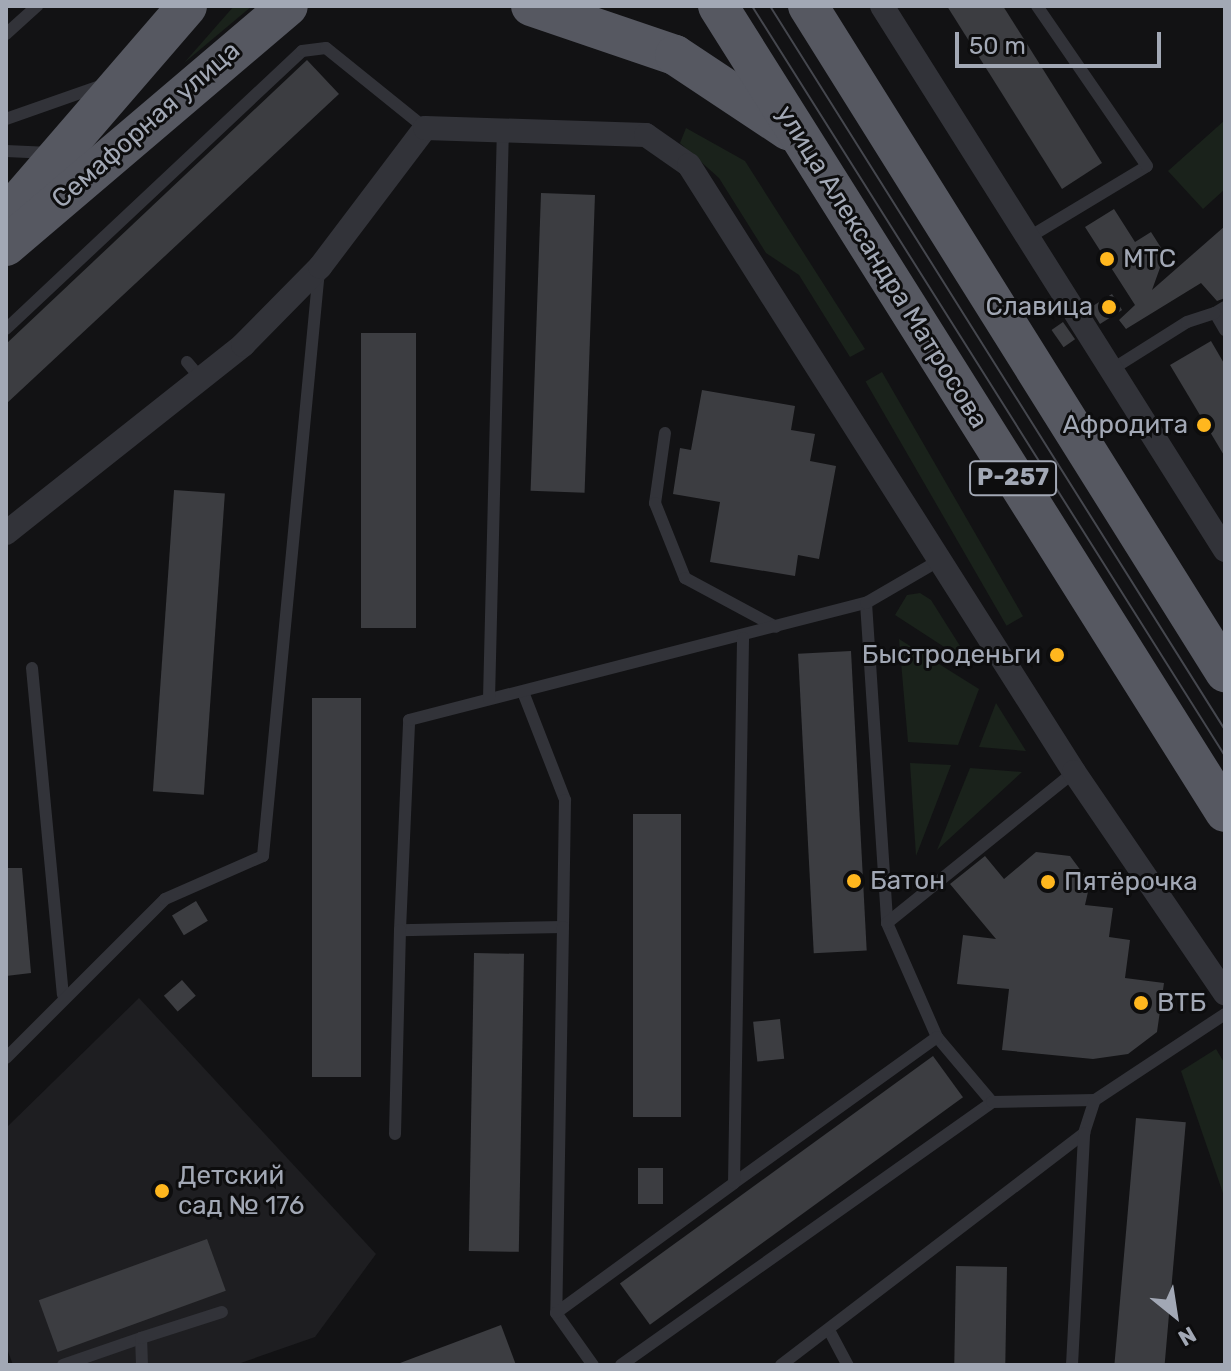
<!DOCTYPE html>
<meta charset="utf-8">
<style>
body{margin:0}
#map{position:relative;width:1231px;height:1371px;overflow:hidden;background:#121214;font-family:Rubik,sans-serif}
div>[style]{position:absolute}
.built>*{inset:0;background:#1e1e21}
.green>*{inset:0;background:#1a221b;transform-origin:0 0}
.building>*{inset:0;background:#3c3d41;transform-origin:0 0}
.service>*{height:12px;margin:-6px;padding:0 6px;transform-origin:6px;border-radius:6px;background:#323339}
.minor>*{height:24px;margin:-12px;padding:0 12px;transform-origin:12px;border-radius:12px;background:#323339}
.trunk>*{height:40px;margin:-20px;padding:0 20px;transform-origin:20px;border-radius:20px;background:#565861}
.tram>*{height:2px;margin:-1px;padding:0 1px;transform-origin:1px;border-radius:1px;background:#45474e}
.dots>*{width:22px;height:22px;translate:-50% -50%;box-sizing:border-box;border:4px solid #0d0d0e;border-radius:50%}
span{translate:-50% -50%;white-space:nowrap;text-align:center;line-height:1.15;-webkit-text-stroke:6px #0d0d0e;paint-order:stroke}
.shield-label span{padding:2px 6px;background:#0d0d0e;border:2px solid;border-radius:6px;-webkit-text-stroke-width:0}
.shield-label{font-size:24px;color:#a2a8b5;font-weight:700}
.street-label{font-size:26px;color:#a2a8b5}
.poi-label{font-size:26px;color:#a2a8b5}
.left{translate:0 -50%;text-align:left}
.right{translate:-100% -50%;text-align:right}
.frame{position:absolute;inset:0;border:8px solid #a2a8b5;pointer-events:none}
.north{position:absolute;left:1135px;top:1275px;width:80px;height:80px;-webkit-text-stroke:6px #0d0d0e;paint-order:stroke;rotate:150deg;font-size:22px;font-weight:700;line-height:32px;text-align:center;color:#a2a8b5}
.north::after{content:'';display:block;margin:auto;width:28px;height:36px;background:#a2a8b5;clip-path:polygon(50% 0,100% 100%,50% 72%,0 100%)}
.scale{position:absolute;left:955px;top:32px;width:206px;height:36px;box-sizing:border-box;border:4px solid #a2a8b5;border-top:0;padding-left:10px;font-size:24px;line-height:28px;white-space:nowrap;color:#a2a8b5;-webkit-text-stroke:6px #0d0d0e;paint-order:stroke}
</style>
<div id="map">
<div class="built">
<i style="clip-path:polygon(139px 998px,376px 1254px,315px 1337px,235px 1365px,13px 1365px,6px 1346px,6px 1128px)"></i>
</div>
<div class="green">
<i style="clip-path:polygon(234px 6px,252px 6px,184px 63px)"></i>
<i style="clip-path:polygon(1225px 120px,1225px 189px,1203px 209px,1168px 171px)"></i>
<i style="clip-path:polygon(686px 128px,745px 161px,865px 349px,850px 357px,799px 275px,766px 253px,719px 178px,680px 143px)"></i>
<i style="left:882px;top:372px;width:282px;height:19px;rotate:60deg"></i>
<i style="clip-path:polygon(920px 593px,931px 600px,972px 665px,895px 615px,907px 595px)"></i>
<i style="clip-path:polygon(899px 639px,979px 689px,958px 745px,908px 742px)"></i>
<i style="clip-path:polygon(996px 703px,1026px 751px,979px 747px)"></i>
<i style="clip-path:polygon(910px 763px,951px 765px,916px 856px)"></i>
<i style="clip-path:polygon(970px 768px,1022px 772px,937px 850px)"></i>
<i style="clip-path:polygon(1216px 1049px,1225px 1064px,1225px 1199px,1181px 1071px)"></i>
</div>
<div class="building">
<i style="clip-path:polygon(947px 6px,1003px 6px,1102px 163px,1062px 189px)"></i>
<i style="clip-path:polygon(307px 60px,339px 94px,6px 404px,6px 344px)"></i>
<i style="left:541px;top:193px;width:54px;height:298px;rotate:2deg"></i>
<i style="clip-path:polygon(1114px 209px,1135px 242px,1151px 232px,1165px 254px,1152px 290px,1225px 226px,1225px 298px,1217px 301px,1201px 283px,1126px 329px,1119px 320px,1135px 305px,1085px 227px)"></i>
<i style="left:1112px;top:294px;width:19px;height:26px;rotate:58deg"></i>
<i style="left:1063px;top:322px;width:21px;height:14px;rotate:55deg"></i>
<i style="left:361px;top:333px;width:55px;height:295px"></i>
<i style="clip-path:polygon(1211px 341px,1225px 365px,1225px 457px,1170px 365px)"></i>
<i style="clip-path:polygon(702px 390px,795px 406px,791px 430px,815px 434px,810px 461px,836px 466px,819px 559px,798px 555px,795px 576px,710px 562px,720px 502px,673px 494px,680px 448px,691px 450px)"></i>
<i style="left:174px;top:490px;width:51px;height:302px;rotate:4deg"></i>
<i style="left:851px;top:651px;width:300px;height:53px;rotate:87deg"></i>
<i style="left:312px;top:698px;width:49px;height:379px"></i>
<i style="left:633px;top:814px;width:48px;height:303px"></i>
<i style="clip-path:polygon(1036px 852px,1070px 856px,1090px 883px,1085px 905px,1113px 908px,1109px 937px,1130px 940px,1125px 978px,1164px 983px,1157px 1032px,1128px 1054px,1093px 1059px,1002px 1050px,1009px 989px,957px 984px,963px 935px,996px 939px,950px 884px,985px 856px,1004px 879px)"></i>
<i style="clip-path:polygon(6px 868px,22px 868px,31px 973px,6px 976px)"></i>
<i style="left:196px;top:901px;width:23px;height:28px;rotate:59deg"></i>
<i style="left:474px;top:953px;width:50px;height:298px;rotate:1deg"></i>
<i style="left:182px;top:980px;width:21px;height:24px;rotate:49deg"></i>
<i style="left:780px;top:1019px;width:40px;height:27px;rotate:84deg"></i>
<i style="left:933px;top:1056px;width:51px;height:387px;rotate:54deg"></i>
<i style="left:1136px;top:1118px;width:50px;height:247px;rotate:5deg"></i>
<i style="left:638px;top:1168px;width:25px;height:36px"></i>
<i style="left:207px;top:1239px;width:55px;height:179px;rotate:70deg"></i>
<i style="left:956px;top:1266px;width:51px;height:99px;rotate:1deg"></i>
<i style="clip-path:polygon(501px 1325px,516px 1365px,401px 1365px,400px 1363px)"></i>
</div>
<div class="service">
<i style="left:6px;top:34px;width:42px;rotate:-42.1deg"></i>
<i style="left:6px;top:119px;width:103px;rotate:-19.3deg"></i>
<i style="left:6px;top:151px;width:44px;rotate:2.6deg"></i>
<i style="left:1031px;top:236px;width:135px;rotate:-31.1deg"></i>
<i style="left:1147px;top:166px;width:194px;rotate:-124.5deg"></i>
<i style="left:1225px;top:307px;width:12px;rotate:149deg"></i>
<i style="left:1215px;top:313px;width:20px;rotate:60deg"></i>
<i style="left:6px;top:329px;width:406px;rotate:-43.2deg"></i>
<i style="left:302px;top:51px;width:24px;rotate:-7deg"></i>
<i style="left:326px;top:48px;width:127px;rotate:38.9deg"></i>
<i style="left:187px;top:362px;width:25px;rotate:50deg"></i>
<i style="left:1114px;top:368px;width:86px;rotate:-32.2deg"></i>
<i style="left:1187px;top:322px;width:29px;rotate:-18deg"></i>
<i style="left:665px;top:433px;width:71px;rotate:98.1deg"></i>
<i style="left:655px;top:503px;width:81px;rotate:68.2deg"></i>
<i style="left:685px;top:578px;width:103px;rotate:28.3deg"></i>
<i style="left:866px;top:603px;width:321px;rotate:86.2deg"></i>
<i style="left:887px;top:923px;width:124px;rotate:66.3deg"></i>
<i style="left:937px;top:1037px;width:85px;rotate:49.8deg"></i>
<i style="left:32px;top:668px;width:328px;rotate:84.6deg"></i>
<i style="left:523px;top:692px;width:116px;rotate:68.7deg"></i>
<i style="left:565px;top:800px;width:127px;rotate:90.9deg"></i>
<i style="left:563px;top:927px;width:163px;rotate:178.9deg"></i>
<i style="left:400px;top:930px;width:210px;rotate:-87.5deg"></i>
<i style="left:409px;top:720px;width:472px;rotate:-14.4deg"></i>
<i style="left:866px;top:603px;width:86px;rotate:-30.2deg"></i>
<i style="left:489px;top:699px;width:571px;rotate:-88.6deg"></i>
<i style="left:887px;top:923px;width:240px;rotate:-38.9deg"></i>
<i style="left:563px;top:927px;width:386px;rotate:91deg"></i>
<i style="left:556px;top:1313px;width:64px;rotate:54.6deg"></i>
<i style="left:6px;top:1058px;width:225px;rotate:-45deg"></i>
<i style="left:165px;top:899px;width:107px;rotate:-23.7deg"></i>
<i style="left:263px;top:856px;width:589px;rotate:-84.54deg"></i>
<i style="left:395px;top:1134px;width:204px;rotate:-88.6deg"></i>
<i style="left:734px;top:1183px;width:250px;rotate:-35.7deg"></i>
<i style="left:556px;top:1313px;width:220px;rotate:-36.1deg"></i>
<i style="left:734px;top:1183px;width:545px;rotate:-89.05deg"></i>
<i style="left:829px;top:1330px;width:40px;rotate:62deg"></i>
<i style="left:63px;top:1365px;width:83px;rotate:-19.1deg"></i>
<i style="left:142px;top:1365px;width:27px;rotate:-92deg"></i>
<i style="left:141px;top:1338px;width:85px;rotate:-17.8deg"></i>
<i style="left:621px;top:1365px;width:455px;rotate:-35.3deg"></i>
<i style="left:992px;top:1102px;width:103px;rotate:-1.1deg"></i>
<i style="left:1095px;top:1100px;width:156px;rotate:-33.5deg"></i>
<i style="left:781px;top:1365px;width:382px;rotate:-37.4deg"></i>
<i style="left:1084px;top:1133px;width:35px;rotate:-72deg"></i>
<i style="left:1072px;top:1365px;width:232px;rotate:-87deg"></i>
</div>
<div class="minor">
<i style="left:882px;top:6px;width:643px;rotate:57.77deg"></i>
<i style="left:6px;top:533px;width:303px;rotate:-38.4deg"></i>
<i style="left:243px;top:345px;width:110px;rotate:-45.4deg"></i>
<i style="left:320px;top:267px;width:174px;rotate:-52.9deg"></i>
<i style="left:425px;top:128px;width:221px;rotate:1.8deg"></i>
<i style="left:646px;top:135px;width:52px;rotate:34.9deg"></i>
<i style="left:689px;top:165px;width:719px;rotate:57.61deg"></i>
<i style="left:1074px;top:772px;width:268px;rotate:55.7deg"></i>
</div>
<div class="trunk">
<i style="left:531px;top:6px;width:152px;rotate:18.8deg"></i>
<i style="left:675px;top:55px;width:136px;rotate:33.6deg"></i>
<i style="left:718px;top:6px;width:952px;rotate:57.83deg"></i>
<i style="left:808px;top:6px;width:786px;rotate:57.95deg"></i>
<i style="left:6px;top:216px;width:277px;rotate:-49.2deg"></i>
<i style="left:6px;top:246px;width:370px;rotate:-40.4deg"></i>
</div>
<div class="tram">
<i style="left:752px;top:6px;width:887px;rotate:57.76deg"></i>
<i style="left:770px;top:6px;width:855px;rotate:57.85deg"></i>
</div>
<div class="dots">
<i style="left:1107px;top:259px;background:#ffb71e"></i>
<i style="left:1109px;top:307px;background:#ffb71e"></i>
<i style="left:1204px;top:425px;background:#ffb71e"></i>
<i style="left:1057px;top:655px;background:#ffb71e"></i>
<i style="left:854px;top:881px;background:#ffb71e"></i>
<i style="left:1048px;top:882px;background:#ffb71e"></i>
<i style="left:1141px;top:1003px;background:#ffb71e"></i>
<i style="left:162px;top:1191px;background:#ffb71e"></i>
</div>
<div class="shield-label">
<span style="left:1013px;top:478px">Р-257</span>
</div>
<div class="street-label">
<span style="left:146px;top:125px;rotate:-41deg">Семафорная улица</span>
<span style="left:882px;top:267px;rotate:58deg">улица Александра Матросова</span>
</div>
<div class="poi-label">
<span class="left" style="left:1123px;top:259px">МТС</span>
<span class="right" style="left:1093px;top:307px">Славица</span>
<span class="right" style="left:1188px;top:425px">Афродита</span>
<span class="right" style="left:1041px;top:655px">Быстроденьги</span>
<span class="left" style="left:870px;top:881px">Батон</span>
<span class="left" style="left:1064px;top:882px">Пятёрочка</span>
<span class="left" style="left:1157px;top:1003px">ВТБ</span>
<span class="left" style="left:178px;top:1191px">Детский<br>сад № 176</span>
</div>
<div class="frame"></div>
<div class="north">N</div>
<div class="scale">50 m</div>
</div>
